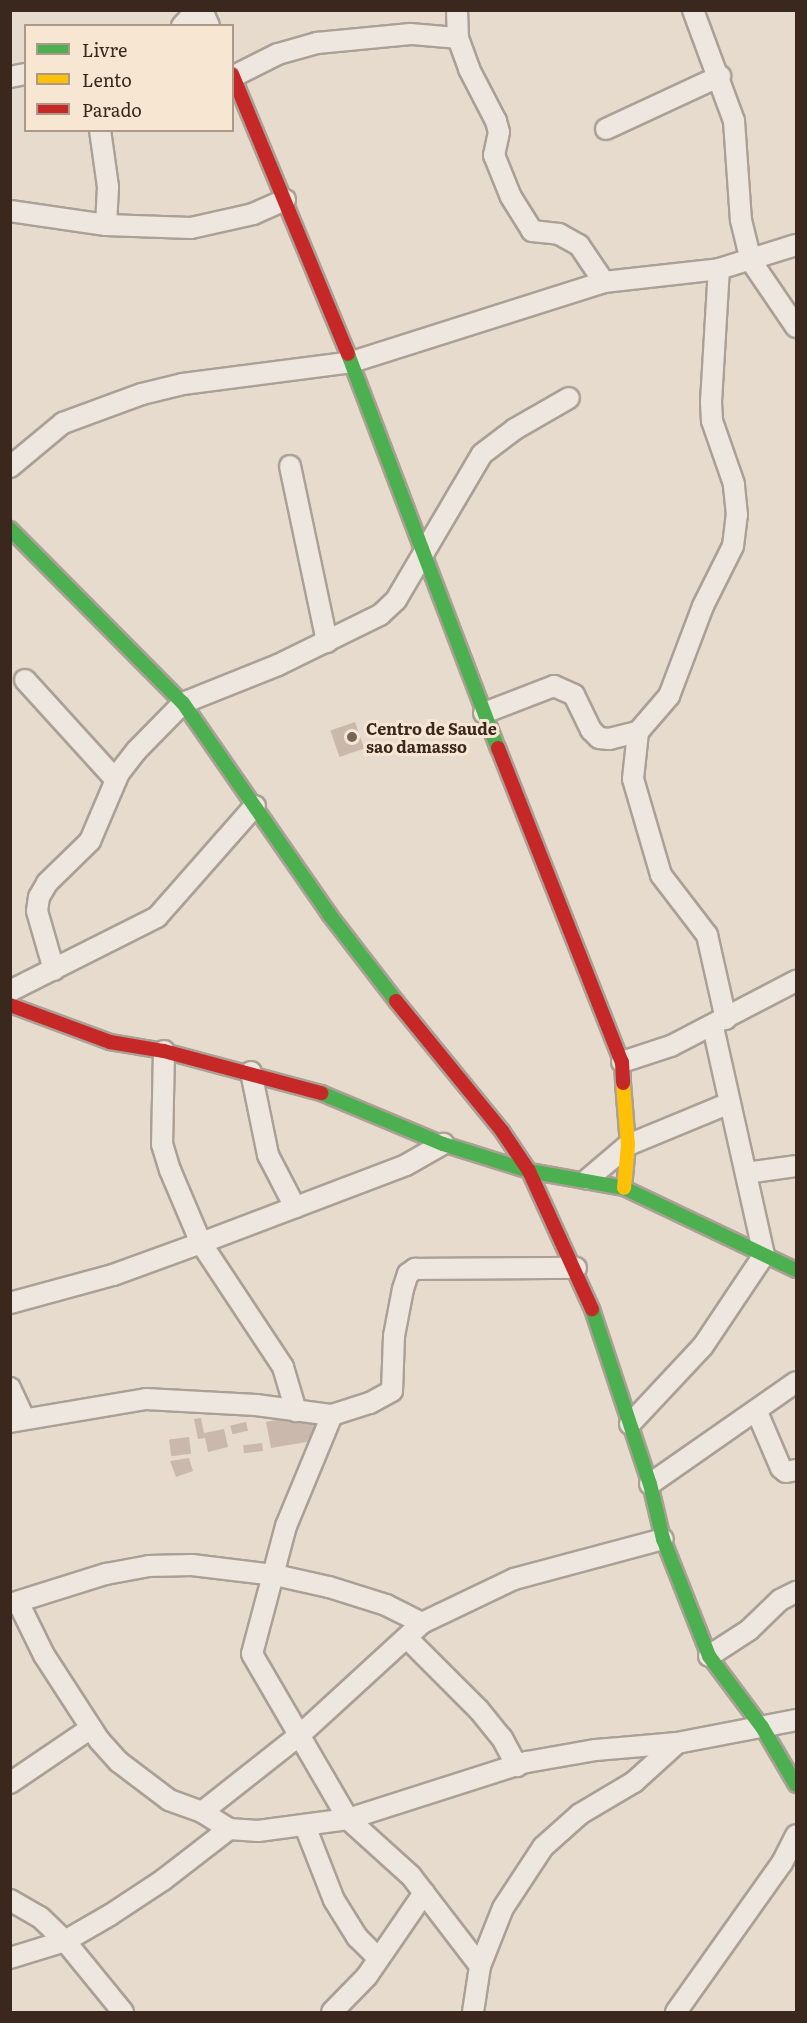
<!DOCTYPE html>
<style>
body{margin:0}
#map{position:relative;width:807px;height:2023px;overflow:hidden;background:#e6dbcc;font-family:Literata,serif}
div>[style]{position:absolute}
.building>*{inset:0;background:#cab8ad;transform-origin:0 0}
.roads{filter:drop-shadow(2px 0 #aba096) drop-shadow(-2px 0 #aba096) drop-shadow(0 2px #aba096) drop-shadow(0 -2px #aba096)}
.street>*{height:20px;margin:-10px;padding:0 10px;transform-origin:10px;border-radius:10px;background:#eee7df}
.fast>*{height:14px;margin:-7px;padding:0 7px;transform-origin:7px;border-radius:7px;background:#4caf50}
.slow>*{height:14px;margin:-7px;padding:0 7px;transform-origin:7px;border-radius:7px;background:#ffc107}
.jam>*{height:14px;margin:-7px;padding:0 7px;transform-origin:7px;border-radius:7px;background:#c62828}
.dots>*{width:16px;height:16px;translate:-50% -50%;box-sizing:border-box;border:3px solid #f7e7d2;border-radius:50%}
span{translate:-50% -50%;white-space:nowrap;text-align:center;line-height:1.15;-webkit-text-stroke:6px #f7e7d2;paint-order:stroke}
.poi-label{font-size:16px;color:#3a271d;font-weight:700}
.left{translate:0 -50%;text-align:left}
.frame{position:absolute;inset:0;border:12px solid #3a271d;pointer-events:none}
.legend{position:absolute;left:24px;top:24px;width:210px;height:108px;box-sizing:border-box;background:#f7e7d2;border:2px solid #ab9a8a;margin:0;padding:8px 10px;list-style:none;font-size:18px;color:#3a271d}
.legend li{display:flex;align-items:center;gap:12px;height:30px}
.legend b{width:30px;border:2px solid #ab9a8a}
</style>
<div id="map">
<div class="building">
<i style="left:355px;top:722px;width:28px;height:26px;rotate:71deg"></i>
<i style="clip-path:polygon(201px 1418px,204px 1433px,224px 1429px,228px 1447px,208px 1452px,205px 1438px,198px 1439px,194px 1419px)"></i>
<i style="clip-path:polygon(286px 1418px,316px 1421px,318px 1440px,271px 1448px,266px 1422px)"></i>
<i style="left:246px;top:1422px;width:9px;height:16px;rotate:77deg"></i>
<i style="left:189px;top:1437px;width:17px;height:20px;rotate:83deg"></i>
<i style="left:262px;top:1443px;width:8px;height:19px;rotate:83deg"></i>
<i style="clip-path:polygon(189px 1458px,193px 1471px,176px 1477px,170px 1461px)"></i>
</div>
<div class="roads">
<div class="street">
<i style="left:202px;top:10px;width:17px;rotate:66deg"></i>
<i style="left:457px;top:10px;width:28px;rotate:88deg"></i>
<i style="left:458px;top:38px;width:33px;rotate:70deg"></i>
<i style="left:469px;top:69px;width:59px;rotate:62.6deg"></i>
<i style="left:496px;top:121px;width:11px;rotate:75deg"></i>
<i style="left:499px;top:132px;width:24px;rotate:102deg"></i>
<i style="left:494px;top:155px;width:45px;rotate:68deg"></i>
<i style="left:511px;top:197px;width:40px;rotate:58deg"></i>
<i style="left:532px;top:231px;width:27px;rotate:6deg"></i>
<i style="left:559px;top:234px;width:23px;rotate:29deg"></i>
<i style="left:579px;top:245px;width:45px;rotate:56deg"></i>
<i style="left:693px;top:10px;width:118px;rotate:69.7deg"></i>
<i style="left:734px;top:121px;width:99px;rotate:86deg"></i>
<i style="left:741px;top:220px;width:42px;rotate:76.3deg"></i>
<i style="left:751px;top:261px;width:80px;rotate:55.7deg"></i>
<i style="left:182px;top:26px;width:22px;rotate:-47deg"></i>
<i style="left:234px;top:76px;width:49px;rotate:-26.6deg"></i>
<i style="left:278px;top:54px;width:41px;rotate:-15.8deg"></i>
<i style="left:317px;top:43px;width:94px;rotate:-5.5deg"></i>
<i style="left:411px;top:34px;width:47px;rotate:4.9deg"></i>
<i style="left:10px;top:77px;width:16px;rotate:-11deg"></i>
<i style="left:606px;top:129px;width:126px;rotate:-24.9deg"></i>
<i style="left:100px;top:130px;width:58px;rotate:82deg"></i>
<i style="left:108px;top:187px;width:38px;rotate:93deg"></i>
<i style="left:10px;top:211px;width:97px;rotate:8.3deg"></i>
<i style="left:106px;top:225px;width:85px;rotate:2deg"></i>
<i style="left:191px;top:228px;width:64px;rotate:-12.7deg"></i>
<i style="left:253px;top:214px;width:35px;rotate:-24deg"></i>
<i style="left:290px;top:466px;width:180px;rotate:78.1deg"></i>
<i style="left:10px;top:467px;width:69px;rotate:-39.7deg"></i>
<i style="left:63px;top:423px;width:84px;rotate:-20.2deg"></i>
<i style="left:142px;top:394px;width:42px;rotate:-13.7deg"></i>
<i style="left:183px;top:384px;width:170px;rotate:-7.4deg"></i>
<i style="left:352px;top:362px;width:264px;rotate:-17.6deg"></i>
<i style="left:604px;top:282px;width:116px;rotate:-6.4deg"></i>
<i style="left:719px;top:269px;width:81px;rotate:-17.3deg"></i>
<i style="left:25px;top:680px;width:135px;rotate:47.7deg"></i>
<i style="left:484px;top:713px;width:75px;rotate:-21.1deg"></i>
<i style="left:554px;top:686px;width:22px;rotate:24deg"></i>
<i style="left:574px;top:695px;width:39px;rotate:64deg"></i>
<i style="left:591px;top:730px;width:11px;rotate:45deg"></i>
<i style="left:599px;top:738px;width:10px;rotate:6deg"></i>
<i style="left:609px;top:739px;width:30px;rotate:-14deg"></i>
<i style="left:638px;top:732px;width:48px;rotate:-49.3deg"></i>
<i style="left:669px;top:696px;width:96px;rotate:-69.3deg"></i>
<i style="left:703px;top:606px;width:67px;rotate:-63.4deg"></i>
<i style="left:733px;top:546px;width:31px;rotate:-83deg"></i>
<i style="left:737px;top:515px;width:31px;rotate:-96deg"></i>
<i style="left:734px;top:484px;width:67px;rotate:-109.2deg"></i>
<i style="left:712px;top:421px;width:19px;rotate:-93deg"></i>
<i style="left:711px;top:402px;width:133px;rotate:-86.6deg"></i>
<i style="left:638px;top:732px;width:47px;rotate:96.1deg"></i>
<i style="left:633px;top:779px;width:100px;rotate:73.7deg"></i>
<i style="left:661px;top:875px;width:76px;rotate:52.5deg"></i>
<i style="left:707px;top:935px;width:86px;rotate:77.3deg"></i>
<i style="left:54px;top:970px;width:61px;rotate:-106.1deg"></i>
<i style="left:37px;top:911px;width:14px;rotate:-82deg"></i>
<i style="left:39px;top:897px;width:16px;rotate:-60deg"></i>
<i style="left:47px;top:883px;width:60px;rotate:-44.3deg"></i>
<i style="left:90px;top:841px;width:74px;rotate:-66.9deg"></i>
<i style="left:119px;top:773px;width:28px;rotate:-52deg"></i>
<i style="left:136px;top:751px;width:67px;rotate:-45.6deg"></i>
<i style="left:183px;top:703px;width:102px;rotate:-21.8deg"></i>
<i style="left:278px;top:665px;width:114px;rotate:-26.1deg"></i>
<i style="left:380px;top:615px;width:22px;rotate:-43deg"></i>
<i style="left:396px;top:600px;width:169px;rotate:-59.5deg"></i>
<i style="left:482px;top:454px;width:41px;rotate:-37.1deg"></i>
<i style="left:515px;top:429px;width:62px;rotate:-29.9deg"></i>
<i style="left:10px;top:991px;width:165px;rotate:-26.7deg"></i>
<i style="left:157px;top:917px;width:148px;rotate:-48.6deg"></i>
<i style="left:164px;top:1051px;width:93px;rotate:91.2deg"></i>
<i style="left:162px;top:1144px;width:27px;rotate:73deg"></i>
<i style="left:170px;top:1170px;width:79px;rotate:67deg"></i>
<i style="left:201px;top:1243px;width:149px;rotate:56.5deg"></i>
<i style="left:283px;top:1367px;width:46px;rotate:73.5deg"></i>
<i style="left:622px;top:1062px;width:52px;rotate:-18.1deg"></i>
<i style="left:671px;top:1046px;width:141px;rotate:-27.5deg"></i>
<i style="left:251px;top:1072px;width:85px;rotate:78.4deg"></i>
<i style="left:268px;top:1155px;width:59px;rotate:62.6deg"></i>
<i style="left:746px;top:1173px;width:50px;rotate:-8deg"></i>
<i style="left:588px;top:1179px;width:52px;rotate:-40.4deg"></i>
<i style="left:628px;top:1145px;width:110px;rotate:-22.4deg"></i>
<i style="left:10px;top:1303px;width:107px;rotate:-15.2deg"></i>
<i style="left:113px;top:1275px;width:94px;rotate:-20deg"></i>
<i style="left:201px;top:1243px;width:219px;rotate:-20.8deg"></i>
<i style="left:406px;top:1165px;width:43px;rotate:-29.6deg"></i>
<i style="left:10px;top:1388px;width:33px;rotate:65deg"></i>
<i style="left:757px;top:1412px;width:61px;rotate:66.8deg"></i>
<i style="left:781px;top:1468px;width:6px;rotate:39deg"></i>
<i style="left:786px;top:1472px;width:10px;rotate:-11deg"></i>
<i style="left:332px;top:1415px;width:120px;rotate:112.5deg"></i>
<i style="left:286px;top:1526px;width:132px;rotate:104.9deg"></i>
<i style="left:252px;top:1654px;width:191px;rotate:59.8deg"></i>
<i style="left:348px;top:1819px;width:85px;rotate:42.1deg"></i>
<i style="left:411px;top:1876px;width:113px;rotate:52.5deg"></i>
<i style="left:10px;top:1422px;width:138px;rotate:-9.6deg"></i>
<i style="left:146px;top:1399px;width:110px;rotate:3.1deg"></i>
<i style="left:256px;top:1405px;width:77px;rotate:7.5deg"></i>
<i style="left:332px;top:1415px;width:40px;rotate:-18deg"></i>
<i style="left:370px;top:1403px;width:25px;rotate:-29deg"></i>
<i style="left:392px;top:1391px;width:55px;rotate:-87.9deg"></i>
<i style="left:394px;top:1336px;width:48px;rotate:-79.2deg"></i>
<i style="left:403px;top:1289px;width:16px;rotate:-72deg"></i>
<i style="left:408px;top:1274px;width:9px;rotate:-36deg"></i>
<i style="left:415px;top:1269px;width:161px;rotate:-0.4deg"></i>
<i style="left:630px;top:1424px;width:107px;rotate:-46.9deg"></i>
<i style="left:703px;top:1346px;width:110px;rotate:-56.2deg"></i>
<i style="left:764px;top:1255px;width:235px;rotate:-102.6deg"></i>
<i style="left:650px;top:1484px;width:178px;rotate:-34.9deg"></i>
<i style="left:18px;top:1602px;width:59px;rotate:63.9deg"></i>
<i style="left:44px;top:1655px;width:101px;rotate:57.1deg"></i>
<i style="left:99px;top:1740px;width:30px;rotate:48deg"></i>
<i style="left:119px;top:1762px;width:63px;rotate:37.2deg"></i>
<i style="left:169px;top:1800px;width:35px;rotate:20deg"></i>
<i style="left:202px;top:1812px;width:32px;rotate:32deg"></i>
<i style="left:229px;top:1829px;width:29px;rotate:4deg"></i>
<i style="left:258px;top:1831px;width:91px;rotate:-7.6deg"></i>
<i style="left:348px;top:1819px;width:188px;rotate:-17.7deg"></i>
<i style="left:527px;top:1762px;width:70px;rotate:-9.9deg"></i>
<i style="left:596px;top:1750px;width:81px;rotate:-4.9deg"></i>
<i style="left:677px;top:1743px;width:121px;rotate:-10.9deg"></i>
<i style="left:10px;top:1604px;width:101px;rotate:-17.4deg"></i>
<i style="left:106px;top:1574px;width:44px;rotate:-10.5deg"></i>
<i style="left:149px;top:1566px;width:43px;rotate:-1.3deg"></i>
<i style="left:192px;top:1565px;width:84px;rotate:6.9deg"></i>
<i style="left:275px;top:1575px;width:55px;rotate:12.5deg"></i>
<i style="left:329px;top:1587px;width:60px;rotate:17.5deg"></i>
<i style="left:386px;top:1605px;width:40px;rotate:26.6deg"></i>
<i style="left:407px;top:1638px;width:102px;rotate:45deg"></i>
<i style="left:479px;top:1710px;width:36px;rotate:51deg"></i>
<i style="left:502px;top:1738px;width:32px;rotate:62deg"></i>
<i style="left:709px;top:1656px;width:48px;rotate:-33deg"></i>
<i style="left:749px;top:1630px;width:43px;rotate:-44.1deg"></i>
<i style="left:780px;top:1600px;width:18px;rotate:-27deg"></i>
<i style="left:10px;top:1783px;width:98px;rotate:-34.2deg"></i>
<i style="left:202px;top:1812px;width:127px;rotate:-38.3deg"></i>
<i style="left:302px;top:1733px;width:163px;rotate:-42.5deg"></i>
<i style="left:422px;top:1623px;width:102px;rotate:-25.6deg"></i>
<i style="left:514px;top:1579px;width:154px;rotate:-15deg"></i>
<i style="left:305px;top:1826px;width:79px;rotate:68.6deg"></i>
<i style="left:334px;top:1900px;width:44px;rotate:58.1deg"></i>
<i style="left:357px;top:1937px;width:28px;rotate:45deg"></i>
<i style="left:10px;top:1900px;width:34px;rotate:30deg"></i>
<i style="left:40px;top:1917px;width:35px;rotate:44deg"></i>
<i style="left:65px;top:1941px;width:92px;rotate:50.8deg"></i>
<i style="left:10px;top:1958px;width:58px;rotate:-17.2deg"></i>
<i style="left:65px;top:1941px;width:52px;rotate:-30deg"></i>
<i style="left:110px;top:1915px;width:64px;rotate:-33.4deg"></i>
<i style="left:163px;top:1880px;width:83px;rotate:-37.7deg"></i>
<i style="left:332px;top:2012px;width:50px;rotate:-45.8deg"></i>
<i style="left:367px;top:1976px;width:101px;rotate:-55.5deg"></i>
<i style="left:473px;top:2012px;width:47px;rotate:-81.3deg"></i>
<i style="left:480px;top:1966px;width:62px;rotate:-68.4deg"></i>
<i style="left:503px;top:1908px;width:73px;rotate:-56.7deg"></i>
<i style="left:543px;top:1847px;width:50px;rotate:-41.7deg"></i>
<i style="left:580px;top:1814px;width:63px;rotate:-30.7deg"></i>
<i style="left:634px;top:1782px;width:58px;rotate:-42.2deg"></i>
<i style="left:676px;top:2012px;width:183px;rotate:-54.6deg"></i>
<i style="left:782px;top:1863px;width:31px;rotate:-63deg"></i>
</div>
<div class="fast">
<i style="left:348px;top:354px;width:422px;rotate:69.2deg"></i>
<i style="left:10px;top:529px;width:245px;rotate:45.2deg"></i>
<i style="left:183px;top:703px;width:257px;rotate:55.3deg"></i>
<i style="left:329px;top:914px;width:110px;rotate:52.4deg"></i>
<i style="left:321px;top:1093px;width:132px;rotate:22.7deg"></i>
<i style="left:443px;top:1144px;width:90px;rotate:17.4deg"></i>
<i style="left:529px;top:1171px;width:97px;rotate:10.1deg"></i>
<i style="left:624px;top:1188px;width:191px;rotate:25.5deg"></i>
<i style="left:592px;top:1309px;width:184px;rotate:71.7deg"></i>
<i style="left:650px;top:1484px;width:57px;rotate:76.7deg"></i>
<i style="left:663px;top:1539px;width:126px;rotate:68.5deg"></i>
<i style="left:709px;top:1656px;width:89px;rotate:53.3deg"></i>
<i style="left:762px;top:1727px;width:67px;rotate:59.6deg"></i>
</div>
<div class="slow">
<i style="left:623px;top:1083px;width:62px;rotate:85.4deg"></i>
<i style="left:628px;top:1145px;width:43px;rotate:95.3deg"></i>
</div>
<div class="jam">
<i style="left:232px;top:74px;width:303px;rotate:67.5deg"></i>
<i style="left:498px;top:748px;width:338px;rotate:68.5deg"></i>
<i style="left:622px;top:1062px;width:21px;rotate:87deg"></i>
<i style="left:396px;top:1001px;width:168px;rotate:50.8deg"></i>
<i style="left:502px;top:1131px;width:48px;rotate:56deg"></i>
<i style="left:529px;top:1171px;width:152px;rotate:65.5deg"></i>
<i style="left:10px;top:1005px;width:107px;rotate:20.3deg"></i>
<i style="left:110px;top:1042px;width:55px;rotate:9.5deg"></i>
<i style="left:164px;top:1051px;width:163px;rotate:15deg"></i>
</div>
</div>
<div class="dots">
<i style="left:352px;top:737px;background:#76665a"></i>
</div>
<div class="poi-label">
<span class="left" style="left:366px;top:737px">Centro de Saude<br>sao damasso</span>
</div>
<div class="frame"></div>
<ul class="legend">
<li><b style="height:8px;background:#4caf50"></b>Livre</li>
<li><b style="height:8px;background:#ffc107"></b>Lento</li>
<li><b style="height:8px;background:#c62828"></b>Parado</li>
</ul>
</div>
